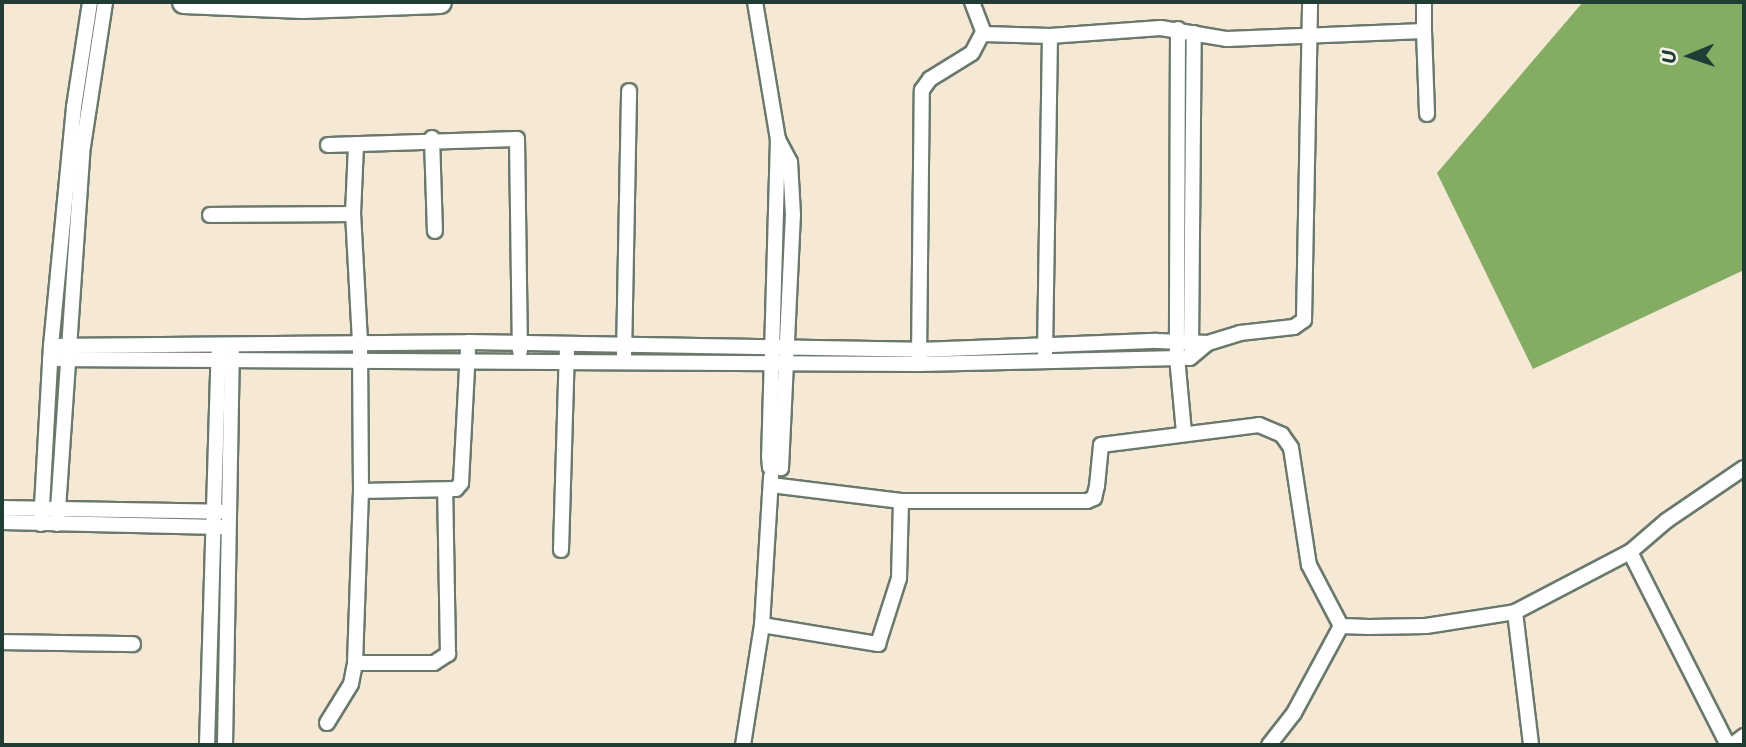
<!DOCTYPE html>
<style>
body{margin:0}
#map{position:relative;width:1746px;height:747px;overflow:hidden;background:#f5e9d5;font-family:Sriracha,sans-serif}
div>[style]{position:absolute}
.forest>*{inset:0;background:#84ac63}
.roads{filter:drop-shadow(2px 0 #6a796c) drop-shadow(-2px 0 #6a796c) drop-shadow(0 2px #6a796c) drop-shadow(0 -2px #6a796c)}
.street>*{height:14px;margin:-7px;padding:0 7px;transform-origin:7px;border-radius:7px;background:#fff}
.secondary>*{height:21px;margin:-10.5px;padding:0 10.5px;transform-origin:10.5px;border-radius:10.5px;background:#fff}
span{translate:-50% -50%;white-space:nowrap;text-align:center;line-height:1.15;-webkit-text-stroke:5px #f7f3e8;paint-order:stroke}
.frame{position:absolute;inset:0;border:4px solid #1f3d34;pointer-events:none}
.north{position:absolute;left:1655px;top:21px;width:70px;height:70px;-webkit-text-stroke:5px #f7f3e8;paint-order:stroke;rotate:268deg;font-size:19px;font-weight:700;line-height:28px;text-align:center;color:#1f3d34}
.north::after{content:'';display:block;margin:auto;width:24px;height:32px;background:#1f3d34;clip-path:polygon(50% 0,100% 100%,50% 72%,0 100%)}
</style>
<div id="map">
<div class="forest">
<i style="clip-path:polygon(1583px 2px,1744px 2px,1744px 270px,1533px 369px,1437px 173px)"></i>
</div>
<div class="roads">
<div class="street">
<i style="left:755px;top:2px;width:139px;rotate:80.5deg"></i>
<i style="left:778px;top:139px;width:317px;rotate:91.6deg"></i>
<i style="left:769px;top:456px;width:11px;rotate:85deg"></i>
<i style="left:770px;top:467px;width:5px;rotate:-68deg"></i>
<i style="left:772px;top:462px;width:11px;rotate:34deg"></i>
<i style="left:781px;top:468px;width:253px;rotate:-87.3deg"></i>
<i style="left:793px;top:215px;width:53px;rotate:-93.2deg"></i>
<i style="left:790px;top:162px;width:26px;rotate:-118deg"></i>
<i style="left:972px;top:2px;width:34px;rotate:69deg"></i>
<i style="left:984px;top:34px;width:66px;rotate:1.7deg"></i>
<i style="left:1050px;top:36px;width:111px;rotate:-4.1deg"></i>
<i style="left:1161px;top:28px;width:67px;rotate:9.5deg"></i>
<i style="left:1227px;top:39px;width:197px;rotate:-2.3deg"></i>
<i style="left:1424px;top:31px;width:29px;rotate:-90deg"></i>
<i style="left:1178px;top:29px;width:328px;rotate:90.2deg"></i>
<i style="left:1177px;top:357px;width:76px;rotate:84.7deg"></i>
<i style="left:1424px;top:31px;width:83px;rotate:87.9deg"></i>
<i style="left:432px;top:138px;width:93px;rotate:88.2deg"></i>
<i style="left:328px;top:145px;width:189px;rotate:-1.8deg"></i>
<i style="left:517px;top:139px;width:212px;rotate:89.2deg"></i>
<i style="left:210px;top:215px;width:143px;rotate:-0.4deg"></i>
<i style="left:51px;top:346px;width:417px;rotate:-0.5deg"></i>
<i style="left:468px;top:342px;width:451px;rotate:1deg"></i>
<i style="left:919px;top:350px;width:238px;rotate:-2.2deg"></i>
<i style="left:1157px;top:341px;width:51px;rotate:2.2deg"></i>
<i style="left:1191px;top:348px;width:315px;rotate:-89.5deg"></i>
<i style="left:1045px;top:353px;width:317px;rotate:-89.1deg"></i>
<i style="left:624px;top:356px;width:265px;rotate:-88.9deg"></i>
<i style="left:919px;top:358px;width:268px;rotate:-89.4deg"></i>
<i style="left:922px;top:90px;width:14px;rotate:-54deg"></i>
<i style="left:930px;top:79px;width:49px;rotate:-31.8deg"></i>
<i style="left:972px;top:53px;width:24px;rotate:-62deg"></i>
<i style="left:50px;top:359px;width:869px;rotate:0.33deg"></i>
<i style="left:919px;top:364px;width:271px;rotate:-1.3deg"></i>
<i style="left:1190px;top:358px;width:23px;rotate:-40deg"></i>
<i style="left:1208px;top:343px;width:34px;rotate:-17deg"></i>
<i style="left:1240px;top:333px;width:54px;rotate:-6.3deg"></i>
<i style="left:1294px;top:327px;width:12px;rotate:-35deg"></i>
<i style="left:1304px;top:320px;width:318px;rotate:-88.9deg"></i>
<i style="left:771px;top:485px;width:131px;rotate:7deg"></i>
<i style="left:901px;top:501px;width:186px"></i>
<i style="left:1087px;top:501px;width:8px;rotate:-23deg"></i>
<i style="left:1094px;top:498px;width:12px;rotate:-76deg"></i>
<i style="left:1097px;top:486px;width:41px;rotate:-84.4deg"></i>
<i style="left:1101px;top:445px;width:159px;rotate:-7.2deg"></i>
<i style="left:1259px;top:425px;width:25px;rotate:23deg"></i>
<i style="left:1282px;top:435px;width:16px;rotate:55deg"></i>
<i style="left:1291px;top:448px;width:118px;rotate:81.3deg"></i>
<i style="left:1309px;top:565px;width:69px;rotate:62.3deg"></i>
<i style="left:1341px;top:626px;width:28px;rotate:2deg"></i>
<i style="left:1369px;top:627px;width:57px;rotate:-1deg"></i>
<i style="left:1426px;top:626px;width:90px;rotate:-8.9deg"></i>
<i style="left:1515px;top:612px;width:130px;rotate:-27.6deg"></i>
<i style="left:1630px;top:552px;width:48px;rotate:-40.7deg"></i>
<i style="left:1666px;top:521px;width:94px;rotate:-34.2deg"></i>
<i style="left:361px;top:491px;width:95px;rotate:-1.2deg"></i>
<i style="left:456px;top:489px;width:8px;rotate:-50deg"></i>
<i style="left:461px;top:483px;width:133px;rotate:-87deg"></i>
<i style="left:2px;top:508px;width:219px;rotate:1deg"></i>
<i style="left:2px;top:522px;width:219px;rotate:1.3deg"></i>
<i style="left:41px;top:524px;width:178px;rotate:-86.8deg"></i>
<i style="left:51px;top:346px;width:240px;rotate:-84.5deg"></i>
<i style="left:74px;top:107px;width:106px;rotate:-81.3deg"></i>
<i style="left:57px;top:524px;width:372px;rotate:-86.1deg"></i>
<i style="left:82px;top:153px;width:153px;rotate:-81.3deg"></i>
<i style="left:561px;top:550px;width:198px;rotate:-88.3deg"></i>
<i style="left:1630px;top:552px;width:216px;rotate:63.1deg"></i>
<i style="left:1515px;top:612px;width:134px;rotate:83.1deg"></i>
<i style="left:762px;top:625px;width:118px;rotate:9.3deg"></i>
<i style="left:878px;top:644px;width:69px;rotate:-72.3deg"></i>
<i style="left:899px;top:578px;width:77px;rotate:-88.5deg"></i>
<i style="left:2px;top:642px;width:131px;rotate:0.9deg"></i>
<i style="left:355px;top:663px;width:79px"></i>
<i style="left:434px;top:663px;width:17px;rotate:-33deg"></i>
<i style="left:448px;top:654px;width:164px;rotate:-91deg"></i>
<i style="left:327px;top:723px;width:46px;rotate:-58.4deg"></i>
<i style="left:351px;top:684px;width:21px;rotate:-79deg"></i>
<i style="left:355px;top:663px;width:172px;rotate:-88deg"></i>
<i style="left:361px;top:491px;width:149px;rotate:-90.4deg"></i>
<i style="left:360px;top:342px;width:128px;rotate:-93.1deg"></i>
<i style="left:353px;top:214px;width:70px;rotate:-87.5deg"></i>
<i style="left:207px;top:745px;width:394px;rotate:-88.3deg"></i>
<i style="left:225px;top:745px;width:392px;rotate:-89deg"></i>
<i style="left:743px;top:745px;width:121px;rotate:-81deg"></i>
<i style="left:762px;top:625px;width:149px;rotate:-86.5deg"></i>
<i style="left:1269px;top:745px;width:41px;rotate:-52deg"></i>
<i style="left:1294px;top:713px;width:99px;rotate:-61.6deg"></i>
<i style="left:1732px;top:745px;width:15px;rotate:-37deg"></i>
</div>
<div class="secondary">
<i style="left:183px;top:2px;width:119px;rotate:2.4deg"></i>
<i style="left:302px;top:7px;width:138px;rotate:-2.1deg"></i>
</div>
</div>
<div class="frame"></div>
<div class="north">U</div>
</div>
